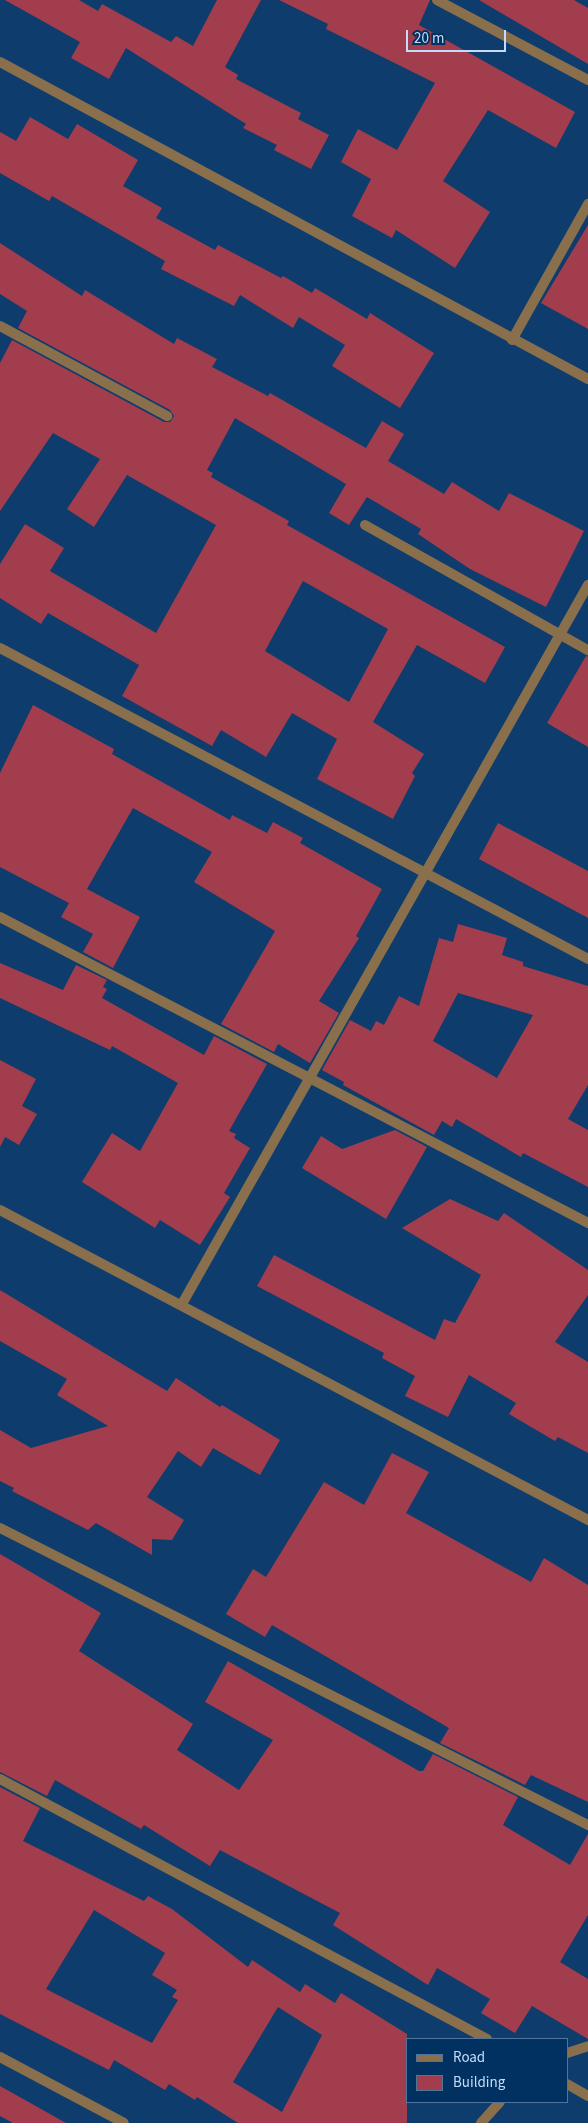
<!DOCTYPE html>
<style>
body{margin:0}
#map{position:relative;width:588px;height:2123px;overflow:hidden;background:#0e3c6c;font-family:"Source Sans 3",sans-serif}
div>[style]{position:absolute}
.building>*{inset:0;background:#a23d4d}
.minor>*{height:10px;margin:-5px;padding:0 5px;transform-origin:5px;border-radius:5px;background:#896f4c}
span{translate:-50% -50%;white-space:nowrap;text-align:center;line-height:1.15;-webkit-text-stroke:5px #013160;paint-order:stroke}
.legend{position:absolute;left:406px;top:2038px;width:162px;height:65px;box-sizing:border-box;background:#013160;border:1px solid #4f759d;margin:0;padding:6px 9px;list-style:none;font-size:15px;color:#c4dcf9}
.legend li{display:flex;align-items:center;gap:10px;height:25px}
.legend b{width:25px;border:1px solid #4f759d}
.scale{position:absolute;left:406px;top:30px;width:100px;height:22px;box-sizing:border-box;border:2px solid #c4dcf9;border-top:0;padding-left:6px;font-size:15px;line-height:18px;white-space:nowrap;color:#c4dcf9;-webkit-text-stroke:4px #013160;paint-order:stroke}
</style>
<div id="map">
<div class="building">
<i style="clip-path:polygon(5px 0,79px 0,98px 11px,102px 4px,171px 42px,176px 36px,193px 46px,217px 0,261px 0,225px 67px,238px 75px,236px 79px,301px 113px,298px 119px,329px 135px,311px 169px,274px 150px,277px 145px,243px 128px,246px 124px,126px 48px,109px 79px,71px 58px,80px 42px)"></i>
<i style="clip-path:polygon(279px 0,430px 0,419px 25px,575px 112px,556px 148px,488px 110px,443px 181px,490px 212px,455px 268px,396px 230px,392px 238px,352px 216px,371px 179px,341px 162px,358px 129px,397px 150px,435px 83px,326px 29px,328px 24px)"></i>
<i style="clip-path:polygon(479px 0,574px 0,588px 8px,588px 64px)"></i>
<i style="clip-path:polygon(30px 117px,68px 139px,77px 124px,138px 160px,123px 186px,162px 208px,156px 218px,215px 250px,218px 245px,281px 278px,283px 276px,312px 293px,315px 288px,367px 319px,370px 313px,434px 353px,400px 408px,332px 366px,345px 345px,299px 317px,293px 328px,240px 295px,234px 306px,161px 269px,165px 261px,52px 196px,49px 201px,0 173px,0 132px,16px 141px)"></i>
<i style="clip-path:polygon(588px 225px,588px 329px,541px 303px)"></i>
<i style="clip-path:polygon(evenodd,0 243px,82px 296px,85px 290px,174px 344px,177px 338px,217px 359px,212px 367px,268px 396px,270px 393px,366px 448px,382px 421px,404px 434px,388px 461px,444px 494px,452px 482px,499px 511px,509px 493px,584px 531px,546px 607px,470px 569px,418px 534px,421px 529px,367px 497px,349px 525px,329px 513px,346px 484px,235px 418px,207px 470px,213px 473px,211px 477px,289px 521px,287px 525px,505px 647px,485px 683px,417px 645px,373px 722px,424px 754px,412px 773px,415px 776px,393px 819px,317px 779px,337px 739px,292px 713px,266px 757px,221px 730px,212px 746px,122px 696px,139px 665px,48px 613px,41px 624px,0 598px,0 564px,25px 524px,64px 548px,50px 571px,156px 633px,216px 525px,127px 475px,94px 527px,67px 509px,100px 459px,53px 433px,0 511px,0 363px,12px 340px,164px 422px,170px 422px,174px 416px,170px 410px,18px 328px,27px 311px,0 294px,0 243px,303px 581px,388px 629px,349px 702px,265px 651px,303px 581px)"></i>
<i style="clip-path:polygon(586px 656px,588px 657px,588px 747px,547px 723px)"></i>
<i style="clip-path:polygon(33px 705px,114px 749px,112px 754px,230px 820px,232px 815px,267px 833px,273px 822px,303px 838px,300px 843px,382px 889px,356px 936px,359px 938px,319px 1001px,339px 1013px,310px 1063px,278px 1044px,274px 1052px,221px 1024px,275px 931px,194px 882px,212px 852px,133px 808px,87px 889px,140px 917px,113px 968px,83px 952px,93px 934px,61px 917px,69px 903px,0 867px,0 773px)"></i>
<i style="clip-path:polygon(498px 823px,588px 871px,588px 918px,479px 859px)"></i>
<i style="clip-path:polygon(evenodd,458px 924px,507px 938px,502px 955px,523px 962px,523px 966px,588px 986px,588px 1085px,568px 1119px,588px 1130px,588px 1187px,523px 1153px,521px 1157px,456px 1119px,452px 1127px,442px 1121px,434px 1135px,343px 1085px,344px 1082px,322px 1070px,350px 1020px,371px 1031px,376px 1021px,384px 1025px,399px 996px,419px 1006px,439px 938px,453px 942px,458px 924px,458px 993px,533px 1015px,497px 1078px,433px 1041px,458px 993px)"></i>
<i style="clip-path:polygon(0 963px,63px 990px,76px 965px,107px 980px,103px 987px,107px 989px,102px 998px,204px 1055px,214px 1036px,267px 1064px,229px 1131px,236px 1134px,234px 1138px,250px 1148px,224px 1193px,230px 1197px,200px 1245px,160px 1220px,155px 1228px,82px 1182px,112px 1133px,140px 1151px,178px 1083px,112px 1046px,110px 1050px,0 998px)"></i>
<i style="clip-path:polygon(0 1060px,36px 1079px,22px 1106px,37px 1114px,19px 1145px,5px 1137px,0 1147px)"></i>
<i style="clip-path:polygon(395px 1130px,427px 1147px,386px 1219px,302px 1168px,321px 1136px,342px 1149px)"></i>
<i style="clip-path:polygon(450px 1199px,498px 1221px,504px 1213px,588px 1270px,588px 1295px,555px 1342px,588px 1362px,588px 1453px,558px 1437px,555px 1441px,509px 1414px,516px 1403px,469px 1375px,448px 1417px,405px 1396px,415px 1376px,382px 1358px,384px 1353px,257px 1286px,274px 1255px,435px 1340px,444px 1319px,455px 1323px,481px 1275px,402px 1228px)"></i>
<i style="clip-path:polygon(0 1290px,167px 1391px,176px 1378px,220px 1407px,222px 1405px,280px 1440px,260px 1475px,213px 1448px,201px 1467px,178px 1451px,147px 1497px,184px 1520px,172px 1540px,152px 1539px,152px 1555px,96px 1523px,88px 1530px,12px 1491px,14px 1488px,0 1481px,0 1430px,31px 1448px,108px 1426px,57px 1395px,67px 1379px,0 1341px)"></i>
<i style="clip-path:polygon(392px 1453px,429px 1472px,406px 1513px,531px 1582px,544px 1558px,588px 1585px,588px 1802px,531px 1775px,525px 1785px,440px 1743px,449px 1728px,272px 1625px,265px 1637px,226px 1614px,253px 1569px,266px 1577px,324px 1482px,364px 1505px)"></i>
<i style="clip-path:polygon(0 1554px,101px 1613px,79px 1651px,193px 1724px,177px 1750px,239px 1790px,273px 1740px,205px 1702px,228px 1661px,419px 1771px,423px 1771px,433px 1754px,518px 1797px,503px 1825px,570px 1865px,588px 1834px,588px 1915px,560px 1962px,588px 1979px,588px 2039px,532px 2006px,515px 2033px,481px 2013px,490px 1999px,437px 1968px,428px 1985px,333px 1925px,340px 1913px,220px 1850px,210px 1866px,144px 1825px,141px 1829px,55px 1780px,47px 1796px,0 1772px)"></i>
<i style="clip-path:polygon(evenodd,0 1787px,40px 1808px,23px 1841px,144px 1901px,148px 1896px,172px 1909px,248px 1967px,252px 1960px,300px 1992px,305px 1984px,335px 2003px,341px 1993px,407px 2034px,407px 2123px,238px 2123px,197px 2097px,195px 2100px,169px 2084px,165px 2090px,114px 2060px,109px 2070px,0 2014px,0 1787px,94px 1910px,165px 1953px,152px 1975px,177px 1990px,172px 1997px,178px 2000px,152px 2043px,46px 1989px,94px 1910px,0 1787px,278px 2007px,322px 2035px,282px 2112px,233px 2082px,278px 2007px)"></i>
<i style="clip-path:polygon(0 2086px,66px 2123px,13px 2123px,0 2116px)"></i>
</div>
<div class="minor">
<i style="left:437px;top:0;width:171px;rotate:27.9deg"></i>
<i style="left:0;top:62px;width:668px;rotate:28.33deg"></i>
<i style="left:0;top:326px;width:190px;rotate:28.3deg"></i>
<i style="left:512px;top:340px;width:156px;rotate:-60.8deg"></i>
<i style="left:365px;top:525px;width:256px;rotate:29.3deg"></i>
<i style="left:0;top:648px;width:665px;rotate:27.87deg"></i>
<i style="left:0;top:917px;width:663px;rotate:27.49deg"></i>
<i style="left:0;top:1210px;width:665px;rotate:27.8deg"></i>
<i style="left:182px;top:1304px;width:826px;rotate:-60.55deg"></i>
<i style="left:0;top:1528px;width:659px;rotate:26.8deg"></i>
<i style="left:0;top:1779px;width:552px;rotate:28.1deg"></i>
<i style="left:567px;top:2053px;width:22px;rotate:-18deg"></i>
<i style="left:0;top:2057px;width:140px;rotate:28deg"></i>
<i style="left:567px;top:2084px;width:24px;rotate:30deg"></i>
<i style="left:481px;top:2123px;width:28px;rotate:-48deg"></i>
</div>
<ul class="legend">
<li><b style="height:6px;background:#896f4c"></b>Road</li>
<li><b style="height:14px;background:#a23d4d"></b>Building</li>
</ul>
<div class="scale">20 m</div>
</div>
